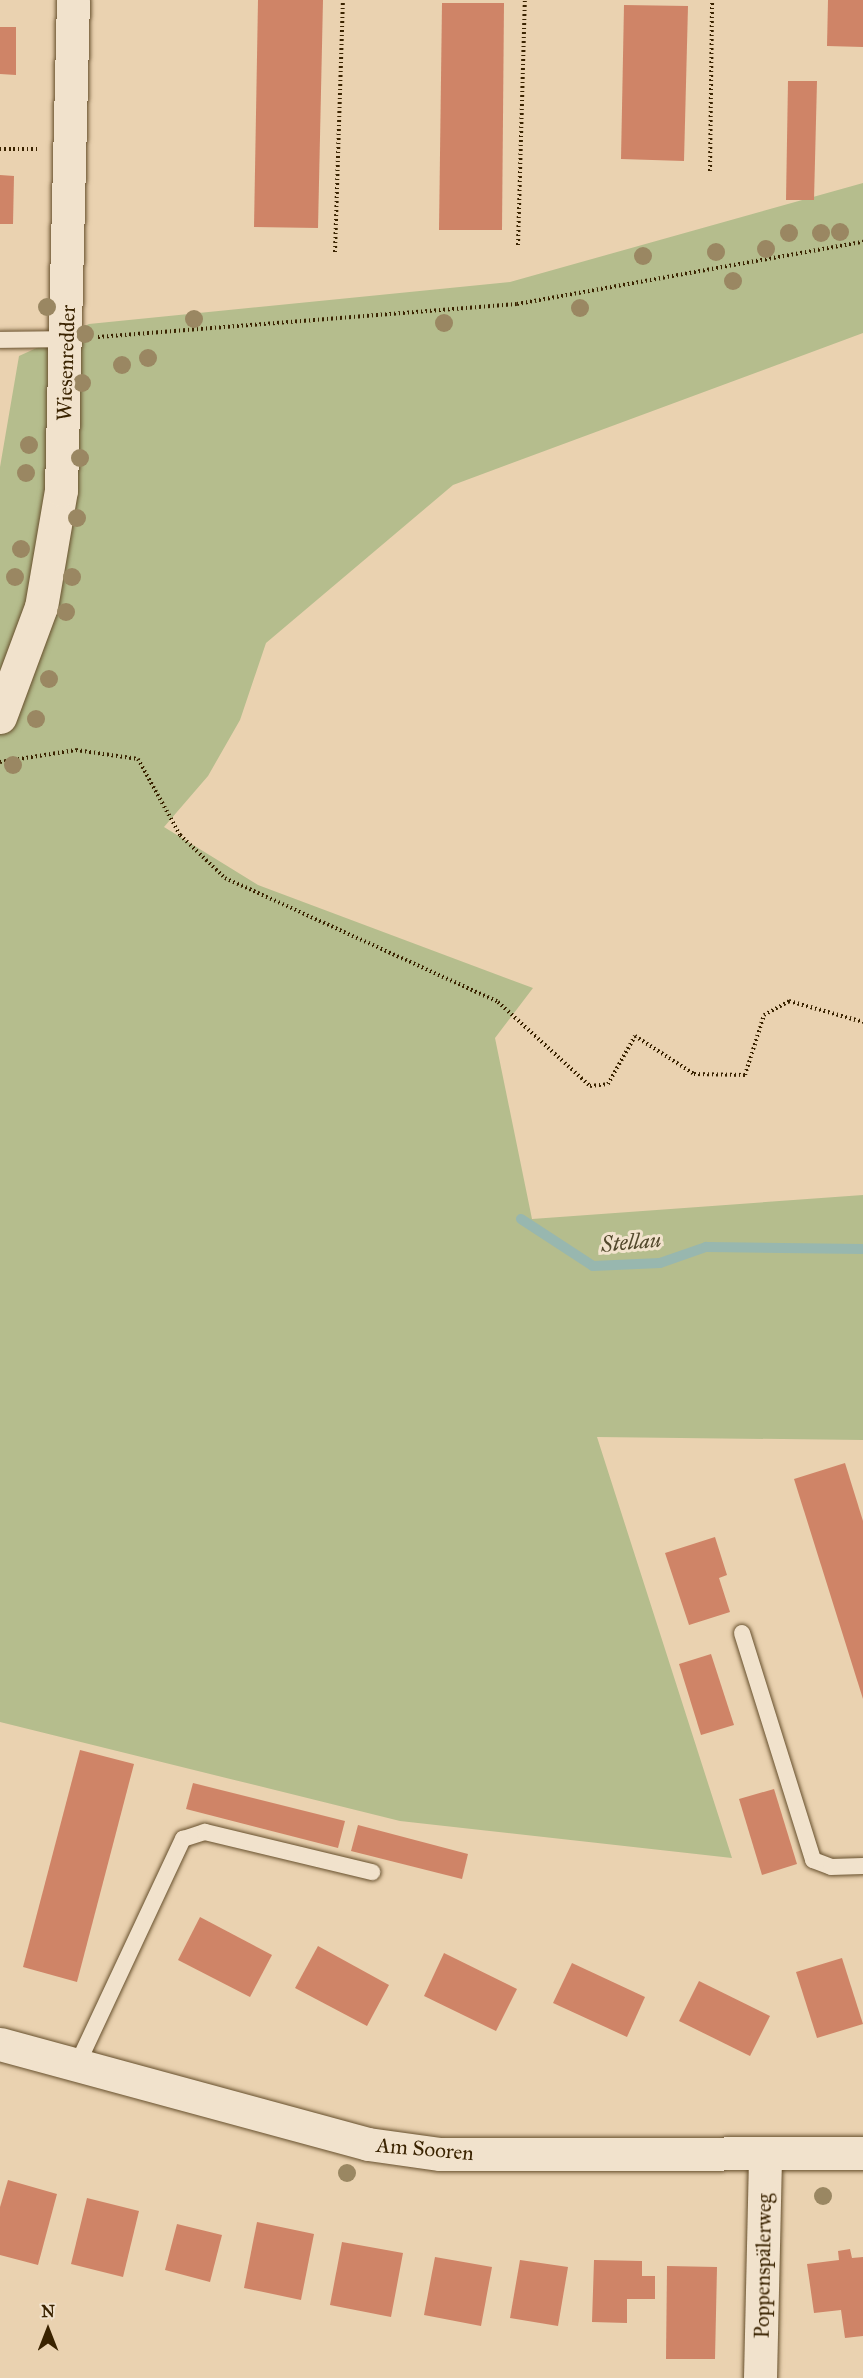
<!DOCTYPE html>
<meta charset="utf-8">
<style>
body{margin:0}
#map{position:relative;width:863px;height:2378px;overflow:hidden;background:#ead2b0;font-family:"IM FELL Great Primer",serif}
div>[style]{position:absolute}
.green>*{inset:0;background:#b5bd8d}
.stream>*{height:10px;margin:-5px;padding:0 5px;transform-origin:5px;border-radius:5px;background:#98b7af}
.building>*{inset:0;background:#cf8467}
.path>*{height:4px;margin-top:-2px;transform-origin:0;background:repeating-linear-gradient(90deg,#3a2300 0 1.5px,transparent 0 4.5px)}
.roads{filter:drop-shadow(0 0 2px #664f2c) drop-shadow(0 0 2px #664f2c)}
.lane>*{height:16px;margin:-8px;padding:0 8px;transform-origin:8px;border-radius:8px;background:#f1e2cc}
.street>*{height:33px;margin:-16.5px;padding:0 16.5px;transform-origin:16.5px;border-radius:16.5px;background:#f1e2cc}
.secondary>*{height:33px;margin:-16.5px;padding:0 16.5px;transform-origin:16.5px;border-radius:16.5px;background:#f1e2cc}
.trees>*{width:18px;height:18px;margin:-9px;border-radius:50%;background:#9a8762}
span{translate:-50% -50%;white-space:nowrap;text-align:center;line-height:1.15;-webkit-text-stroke:6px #f1e2cc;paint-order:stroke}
.street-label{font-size:21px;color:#3a2300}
.water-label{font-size:22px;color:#52482c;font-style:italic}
.north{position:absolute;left:18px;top:2300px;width:60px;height:60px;-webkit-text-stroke:4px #f1e2cc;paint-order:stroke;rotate:0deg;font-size:16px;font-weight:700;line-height:24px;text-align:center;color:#3a2300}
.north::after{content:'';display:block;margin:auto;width:21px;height:27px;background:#3a2300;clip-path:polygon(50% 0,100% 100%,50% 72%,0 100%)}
</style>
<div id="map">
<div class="green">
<div style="clip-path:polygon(863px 183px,863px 333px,453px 485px,266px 643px,240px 720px,208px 776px,164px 827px,258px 885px,533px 988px,495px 1038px,532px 1219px,863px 1195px,863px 1440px,597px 1437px,732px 1858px,400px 1821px,0 1722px,0 467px,19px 356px,89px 324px,510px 282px)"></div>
</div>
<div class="stream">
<div style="left:521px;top:1219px;width:86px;rotate:33.1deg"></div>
<div style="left:593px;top:1266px;width:67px;rotate:-2.6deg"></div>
<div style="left:660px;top:1263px;width:49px;rotate:-19.2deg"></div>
<div style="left:706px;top:1247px;width:157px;rotate:0.7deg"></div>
</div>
<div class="building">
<div style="clip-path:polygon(258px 0,323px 0,318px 228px,254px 227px)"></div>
<div style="clip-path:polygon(828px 0,863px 0,863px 47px,827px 46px)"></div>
<div style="clip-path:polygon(442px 3px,504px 3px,502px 230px,439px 230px)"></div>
<div style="clip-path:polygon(624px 5px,688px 6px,684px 161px,621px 159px)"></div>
<div style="clip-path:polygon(0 27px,16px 27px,16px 75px,0 74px)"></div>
<div style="clip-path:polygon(788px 81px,817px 81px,814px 200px,786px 200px)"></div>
<div style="clip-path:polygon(0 175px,14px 176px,13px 224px,0 224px)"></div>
<div style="clip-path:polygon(845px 1463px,863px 1521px,863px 1699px,794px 1479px)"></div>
<div style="clip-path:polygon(715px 1537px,727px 1575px,719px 1578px,730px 1612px,689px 1625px,665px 1553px)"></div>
<div style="clip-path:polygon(711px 1654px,734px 1725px,701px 1735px,679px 1664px)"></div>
<div style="clip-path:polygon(80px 1750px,134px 1764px,77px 1982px,23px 1967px)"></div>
<div style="clip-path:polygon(193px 1783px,345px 1821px,338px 1848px,186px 1809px)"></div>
<div style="clip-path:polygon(774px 1789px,797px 1864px,762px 1875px,739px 1799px)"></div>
<div style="clip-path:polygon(358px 1825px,468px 1854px,462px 1879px,351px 1851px)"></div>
<div style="clip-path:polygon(200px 1917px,272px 1955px,250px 1997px,178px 1960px)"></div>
<div style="clip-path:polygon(318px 1946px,389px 1985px,367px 2026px,295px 1988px)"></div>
<div style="clip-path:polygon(444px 1953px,517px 1989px,496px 2031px,424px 1996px)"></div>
<div style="clip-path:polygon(842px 1958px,863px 2024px,817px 2038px,796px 1972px)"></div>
<div style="clip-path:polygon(572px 1963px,645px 1997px,627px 2037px,553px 2003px)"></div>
<div style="clip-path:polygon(699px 1981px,770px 2016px,750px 2056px,679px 2021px)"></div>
<div style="clip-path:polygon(8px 2180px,57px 2194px,38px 2265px,0 2255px,0 2207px)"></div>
<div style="clip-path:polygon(87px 2198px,139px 2211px,123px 2277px,71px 2264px)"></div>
<div style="clip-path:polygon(257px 2222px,314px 2234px,301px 2300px,244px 2288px)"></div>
<div style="clip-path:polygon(177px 2224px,222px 2235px,210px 2282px,165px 2270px)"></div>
<div style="clip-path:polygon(342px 2242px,403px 2253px,391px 2317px,330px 2305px)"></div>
<div style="clip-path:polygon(850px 2249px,852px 2258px,863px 2257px,863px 2336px,845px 2338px,841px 2310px,814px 2313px,807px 2264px,839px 2260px,838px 2251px)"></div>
<div style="clip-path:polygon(435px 2257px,492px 2267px,481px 2326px,424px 2315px)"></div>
<div style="clip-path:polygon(520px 2260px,568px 2267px,558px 2326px,510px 2318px)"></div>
<div style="clip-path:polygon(594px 2260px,642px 2261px,642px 2276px,655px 2276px,655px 2299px,627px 2299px,627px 2323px,592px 2322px)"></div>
<div style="clip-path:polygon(667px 2266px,717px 2267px,715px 2359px,666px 2359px)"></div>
</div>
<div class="path">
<div style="left:0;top:149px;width:37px"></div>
<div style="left:710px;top:171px;width:171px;rotate:-89.3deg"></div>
<div style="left:518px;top:245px;width:245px;rotate:-88.4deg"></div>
<div style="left:335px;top:252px;width:252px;rotate:-88.2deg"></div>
<div style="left:98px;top:337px;width:420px;rotate:-4.5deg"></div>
<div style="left:517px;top:304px;width:352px;rotate:-10.2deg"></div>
<div style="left:0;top:762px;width:77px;rotate:-9deg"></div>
<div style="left:76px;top:750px;width:63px;rotate:8.3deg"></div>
<div style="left:138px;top:759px;width:87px;rotate:61.1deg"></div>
<div style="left:180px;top:835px;width:62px;rotate:43.7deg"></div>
<div style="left:225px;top:878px;width:300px;rotate:24.4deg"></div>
<div style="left:498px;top:1002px;width:125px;rotate:42.4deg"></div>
<div style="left:590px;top:1086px;width:18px;rotate:-6deg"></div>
<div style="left:608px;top:1084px;width:55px;rotate:-60.6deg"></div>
<div style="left:635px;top:1036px;width:70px;rotate:32.8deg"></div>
<div style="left:694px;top:1074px;width:51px;rotate:1.1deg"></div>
<div style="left:745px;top:1075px;width:63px;rotate:-72.4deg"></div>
<div style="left:764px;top:1015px;width:29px;rotate:-29deg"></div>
<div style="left:789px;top:1001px;width:77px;rotate:15.8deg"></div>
</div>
<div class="roads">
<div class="lane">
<div style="left:0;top:340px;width:68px;rotate:-0.8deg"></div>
<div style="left:742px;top:1633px;width:238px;rotate:72.6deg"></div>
<div style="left:813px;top:1860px;width:19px;rotate:21deg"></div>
<div style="left:831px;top:1867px;width:32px;rotate:-2deg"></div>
<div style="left:77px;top:2065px;width:250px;rotate:-64.9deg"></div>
<div style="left:183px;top:1839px;width:23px;rotate:-18deg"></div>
<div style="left:205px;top:1832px;width:172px;rotate:13.5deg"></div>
</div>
<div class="street">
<div style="left:0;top:717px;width:117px;rotate:-69.6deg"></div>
<div style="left:41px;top:607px;width:119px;rotate:-80.3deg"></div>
<div style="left:61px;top:490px;width:490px;rotate:-88.6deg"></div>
<div style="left:760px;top:2378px;width:223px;rotate:-88.7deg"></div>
</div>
<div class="secondary">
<div style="left:0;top:2044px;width:381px;rotate:15.2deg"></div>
<div style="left:368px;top:2144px;width:73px;rotate:7.9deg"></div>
<div style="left:440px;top:2154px;width:423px;rotate:-0.1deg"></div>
</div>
</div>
<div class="trees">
<div style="left:840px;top:232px"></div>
<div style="left:789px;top:233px"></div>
<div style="left:821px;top:233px"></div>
<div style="left:766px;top:249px"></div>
<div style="left:716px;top:252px"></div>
<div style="left:643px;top:256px"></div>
<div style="left:733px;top:281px"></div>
<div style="left:47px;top:307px"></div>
<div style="left:580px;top:308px"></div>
<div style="left:194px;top:319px"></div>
<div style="left:444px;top:323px"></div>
<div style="left:85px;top:334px"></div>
<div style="left:148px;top:358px"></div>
<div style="left:122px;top:365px"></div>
<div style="left:82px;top:383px"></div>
<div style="left:29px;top:445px"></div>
<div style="left:80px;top:458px"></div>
<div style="left:26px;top:473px"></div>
<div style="left:77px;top:518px"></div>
<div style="left:21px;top:549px"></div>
<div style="left:15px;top:577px"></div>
<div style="left:72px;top:577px"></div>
<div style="left:66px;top:612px"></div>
<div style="left:49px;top:679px"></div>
<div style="left:36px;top:719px"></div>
<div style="left:13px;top:765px"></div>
<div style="left:347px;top:2173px"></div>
<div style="left:823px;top:2196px"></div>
</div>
<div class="street-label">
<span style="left:66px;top:363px;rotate:-88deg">Wiesenredder</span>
<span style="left:425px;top:2149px;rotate:5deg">Am Sooren</span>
<span style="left:763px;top:2266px;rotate:-89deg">Poppenspälerweg</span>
</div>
<div class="water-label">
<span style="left:631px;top:1242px;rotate:-5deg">Stellau</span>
</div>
<div class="north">N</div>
</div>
